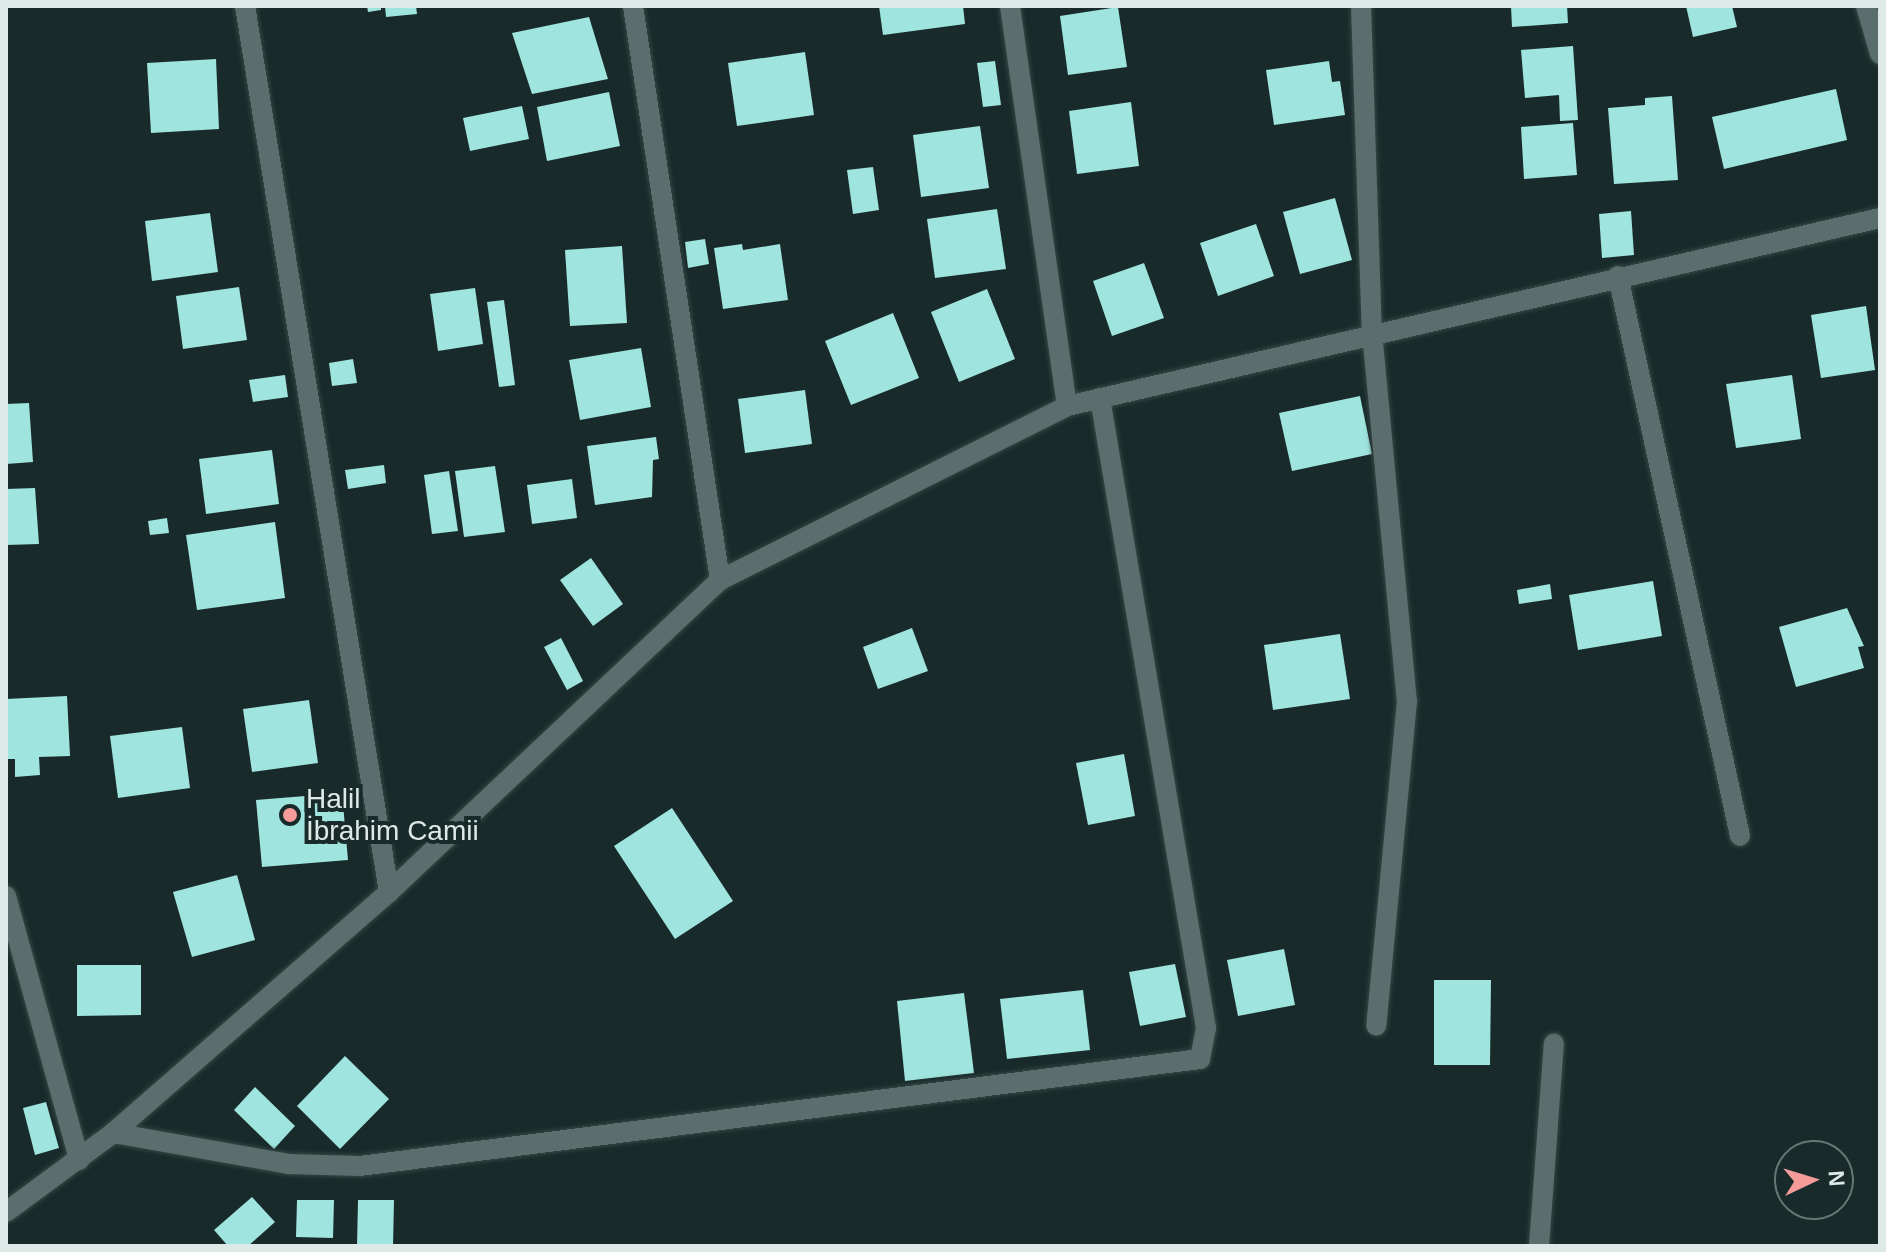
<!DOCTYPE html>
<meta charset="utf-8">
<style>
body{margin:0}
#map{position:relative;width:1886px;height:1252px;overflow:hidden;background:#182b2a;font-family:Arial,sans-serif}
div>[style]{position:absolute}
.building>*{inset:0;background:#9fe4de}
.roads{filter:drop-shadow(0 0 2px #374645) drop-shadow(0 0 2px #374645)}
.minor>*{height:20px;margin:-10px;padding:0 10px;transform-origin:10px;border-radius:10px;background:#5a6f6d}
.tertiary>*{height:20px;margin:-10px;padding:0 10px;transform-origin:10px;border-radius:10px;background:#5a6f6d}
.dots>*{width:22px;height:22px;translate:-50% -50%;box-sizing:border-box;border:4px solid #182b2a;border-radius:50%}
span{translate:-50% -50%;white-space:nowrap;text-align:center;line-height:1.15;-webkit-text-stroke:8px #182b2a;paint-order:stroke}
.poi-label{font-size:28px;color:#dde9e7}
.left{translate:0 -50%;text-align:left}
.frame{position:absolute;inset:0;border:8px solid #dde9e7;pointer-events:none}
.north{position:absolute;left:1774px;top:1140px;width:80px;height:80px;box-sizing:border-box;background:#182b2a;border:2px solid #677776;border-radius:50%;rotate:86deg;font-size:22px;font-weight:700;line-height:32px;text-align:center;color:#dde9e7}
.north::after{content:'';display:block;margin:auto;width:28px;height:36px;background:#f59b99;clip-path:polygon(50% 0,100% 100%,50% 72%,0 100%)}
</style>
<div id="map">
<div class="building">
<div style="clip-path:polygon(367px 6px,381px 6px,381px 10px,368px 12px)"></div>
<div style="clip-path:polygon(385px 6px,416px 6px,417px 14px,386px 17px)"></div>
<div style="clip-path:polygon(879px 6px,963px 6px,965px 24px,883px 35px)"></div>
<div style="clip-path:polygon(1511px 6px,1567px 6px,1568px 23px,1512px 27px)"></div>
<div style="clip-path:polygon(1686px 6px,1732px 6px,1737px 27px,1693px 37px)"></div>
<div style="clip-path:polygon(1118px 7px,1127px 67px,1068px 75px,1060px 16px)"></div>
<div style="clip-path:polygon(589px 17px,608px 79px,532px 94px,512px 33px)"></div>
<div style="clip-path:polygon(1573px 46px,1578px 120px,1560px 121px,1559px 95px,1525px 98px,1521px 50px)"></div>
<div style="clip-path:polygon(805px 52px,814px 115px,737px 126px,728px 63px)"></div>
<div style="clip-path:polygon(216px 59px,219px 129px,151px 133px,147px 63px)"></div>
<div style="clip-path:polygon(995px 61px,1001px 105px,983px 107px,977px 63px)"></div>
<div style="clip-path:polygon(1329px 61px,1332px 82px,1340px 81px,1345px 115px,1274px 125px,1266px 70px)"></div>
<div style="clip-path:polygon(1836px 89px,1847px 140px,1724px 169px,1712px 117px)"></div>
<div style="clip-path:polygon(609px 92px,620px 146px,547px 161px,537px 107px)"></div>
<div style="clip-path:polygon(1672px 96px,1678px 180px,1614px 184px,1608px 108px,1645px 105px,1645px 98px)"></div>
<div style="clip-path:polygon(1131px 102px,1139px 166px,1077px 174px,1069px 111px)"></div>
<div style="clip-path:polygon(522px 106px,529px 139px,470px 151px,463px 118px)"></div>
<div style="clip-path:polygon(1573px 123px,1577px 175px,1524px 179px,1521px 127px)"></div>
<div style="clip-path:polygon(980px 126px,989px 188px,921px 197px,913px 135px)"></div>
<div style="clip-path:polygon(873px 167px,879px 210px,853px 214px,847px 170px)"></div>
<div style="clip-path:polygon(1335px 198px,1352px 260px,1300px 274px,1283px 212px)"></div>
<div style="clip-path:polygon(997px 209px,1006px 269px,935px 278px,927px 219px)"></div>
<div style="clip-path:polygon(1631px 211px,1634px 255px,1602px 258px,1599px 214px)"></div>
<div style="clip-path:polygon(210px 213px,218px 272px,152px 281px,145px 221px)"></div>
<div style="clip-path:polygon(1256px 224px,1274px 276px,1218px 296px,1200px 243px)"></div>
<div style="clip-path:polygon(705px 239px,709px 264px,688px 268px,685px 242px)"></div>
<div style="clip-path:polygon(742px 244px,743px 250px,780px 244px,788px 300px,723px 309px,714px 248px)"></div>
<div style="clip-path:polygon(622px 246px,627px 323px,570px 326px,565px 250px)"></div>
<div style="clip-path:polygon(1144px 263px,1164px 318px,1112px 336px,1093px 281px)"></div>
<div style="clip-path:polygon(239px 287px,247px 340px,183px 349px,176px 296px)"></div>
<div style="clip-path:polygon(475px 288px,483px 344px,438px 351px,430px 294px)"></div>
<div style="clip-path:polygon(987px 289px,1015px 359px,959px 382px,931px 312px)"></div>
<div style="clip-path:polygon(504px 300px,515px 385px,499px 387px,487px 302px)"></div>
<div style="clip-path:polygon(1866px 306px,1875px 370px,1821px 378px,1811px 315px)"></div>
<div style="clip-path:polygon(893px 313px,919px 378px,851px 405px,825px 341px)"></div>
<div style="clip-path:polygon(641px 348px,651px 407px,580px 420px,569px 360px)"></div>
<div style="clip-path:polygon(353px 359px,357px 383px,332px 386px,329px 363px)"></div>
<div style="clip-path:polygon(285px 375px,288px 397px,253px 402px,249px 380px)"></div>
<div style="clip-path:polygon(1792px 375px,1801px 439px,1736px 448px,1726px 384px)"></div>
<div style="clip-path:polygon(805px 390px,812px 444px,745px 453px,738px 399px)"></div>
<div style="clip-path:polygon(1360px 396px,1372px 454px,1292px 471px,1279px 413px)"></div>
<div style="clip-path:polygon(29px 403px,33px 462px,6px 464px,6px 404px)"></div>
<div style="clip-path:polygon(656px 437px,659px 459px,653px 460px,652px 497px,595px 505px,587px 446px)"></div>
<div style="clip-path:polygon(272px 450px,279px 504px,206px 514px,199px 459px)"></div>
<div style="clip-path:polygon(384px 465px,386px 483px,348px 489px,345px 470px)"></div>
<div style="clip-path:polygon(495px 466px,505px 532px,464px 537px,455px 471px)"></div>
<div style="clip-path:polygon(449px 471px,458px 531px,432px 534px,424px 475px)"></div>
<div style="clip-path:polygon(572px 479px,577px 518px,532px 524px,527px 485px)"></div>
<div style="clip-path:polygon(35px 488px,39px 544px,6px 545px,6px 489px)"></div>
<div style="clip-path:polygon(167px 518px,169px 533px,150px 535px,148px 521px)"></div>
<div style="clip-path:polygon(275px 522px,285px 598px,197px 610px,186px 535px)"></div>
<div style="clip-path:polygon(591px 558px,623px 604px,593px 626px,560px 580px)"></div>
<div style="clip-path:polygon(1653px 581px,1662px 636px,1578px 650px,1569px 595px)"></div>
<div style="clip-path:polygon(1550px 584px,1552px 599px,1519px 604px,1517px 590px)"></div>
<div style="clip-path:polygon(1847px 608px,1864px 646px,1858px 647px,1864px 668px,1796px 687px,1779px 627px)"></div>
<div style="clip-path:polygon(912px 628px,928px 671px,878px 689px,863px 647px)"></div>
<div style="clip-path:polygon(1340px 634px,1350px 699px,1273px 710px,1264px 645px)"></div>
<div style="clip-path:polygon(561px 638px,583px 681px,567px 690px,544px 647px)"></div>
<div style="clip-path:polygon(67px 696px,70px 756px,39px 757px,40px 775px,15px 777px,15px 759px,6px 759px,6px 699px)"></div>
<div style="clip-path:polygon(309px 700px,318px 763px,252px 772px,243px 709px)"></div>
<div style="clip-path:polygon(182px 727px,190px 788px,118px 798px,110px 736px)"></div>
<div style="clip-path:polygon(1124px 754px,1135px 816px,1088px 825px,1076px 763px)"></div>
<div style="clip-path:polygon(342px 793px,348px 860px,262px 867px,256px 800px)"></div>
<div style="clip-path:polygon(672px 808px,733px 901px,675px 939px,614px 846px)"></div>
<div style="clip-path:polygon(237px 875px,255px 940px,192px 957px,173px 892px)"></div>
<div style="clip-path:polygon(1284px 949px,1295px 1005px,1238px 1016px,1227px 960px)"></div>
<div style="clip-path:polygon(1175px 964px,1186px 1017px,1140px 1026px,1129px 972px)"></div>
<div style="clip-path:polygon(77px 965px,141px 965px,141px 1015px,77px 1016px)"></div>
<div style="clip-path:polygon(1434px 980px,1491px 980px,1490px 1065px,1434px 1065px)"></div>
<div style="clip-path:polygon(1083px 990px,1090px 1050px,1007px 1059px,1000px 999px)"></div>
<div style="clip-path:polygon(964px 993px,974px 1073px,905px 1081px,897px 1001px)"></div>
<div style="clip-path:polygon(345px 1056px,389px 1099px,340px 1149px,297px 1106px)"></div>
<div style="clip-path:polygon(255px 1087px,295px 1126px,274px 1149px,234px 1110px)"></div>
<div style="clip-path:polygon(46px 1102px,59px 1148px,35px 1155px,23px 1108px)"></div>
<div style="clip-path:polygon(252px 1197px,275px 1222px,248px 1246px,228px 1246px,214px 1230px)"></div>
<div style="clip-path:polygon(297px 1200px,334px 1200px,333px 1238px,296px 1237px)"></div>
<div style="clip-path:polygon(358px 1200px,394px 1200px,393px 1246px,357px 1246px)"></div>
</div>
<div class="roads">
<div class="minor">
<div style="left:245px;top:6px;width:898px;rotate:80.77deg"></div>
<div style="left:633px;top:6px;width:581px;rotate:81.38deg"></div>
<div style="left:1010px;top:6px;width:404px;rotate:81.9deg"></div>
<div style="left:1361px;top:6px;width:326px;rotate:88.1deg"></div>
<div style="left:1372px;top:332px;width:371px;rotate:84.6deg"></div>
<div style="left:1407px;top:701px;width:326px;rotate:95.4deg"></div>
<div style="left:1866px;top:6px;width:50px;rotate:73.7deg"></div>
<div style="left:1618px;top:276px;width:573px;rotate:77.71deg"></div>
<div style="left:6px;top:896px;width:274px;rotate:74.5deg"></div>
<div style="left:113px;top:1133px;width:178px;rotate:10deg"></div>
<div style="left:288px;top:1164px;width:72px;rotate:1.6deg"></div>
<div style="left:360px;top:1166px;width:847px;rotate:-7.26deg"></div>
<div style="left:1200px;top:1059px;width:32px;rotate:-79deg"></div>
<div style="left:1206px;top:1028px;width:639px;rotate:-99.55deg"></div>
<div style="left:1539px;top:1246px;width:203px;rotate:-85.8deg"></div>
</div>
<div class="tertiary">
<div style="left:6px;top:1212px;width:133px;rotate:-36.4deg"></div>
<div style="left:113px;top:1133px;width:366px;rotate:-41.1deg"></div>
<div style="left:389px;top:892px;width:455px;rotate:-43.3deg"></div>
<div style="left:720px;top:580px;width:388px;rotate:-26.6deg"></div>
<div style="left:1067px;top:406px;width:834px;rotate:-13.02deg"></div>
</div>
</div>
<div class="dots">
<div style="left:290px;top:815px;background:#f59b99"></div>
</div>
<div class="poi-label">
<span class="left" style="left:306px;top:815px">Halil<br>İbrahim Camii</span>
</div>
<div class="frame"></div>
<div class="north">N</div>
</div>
